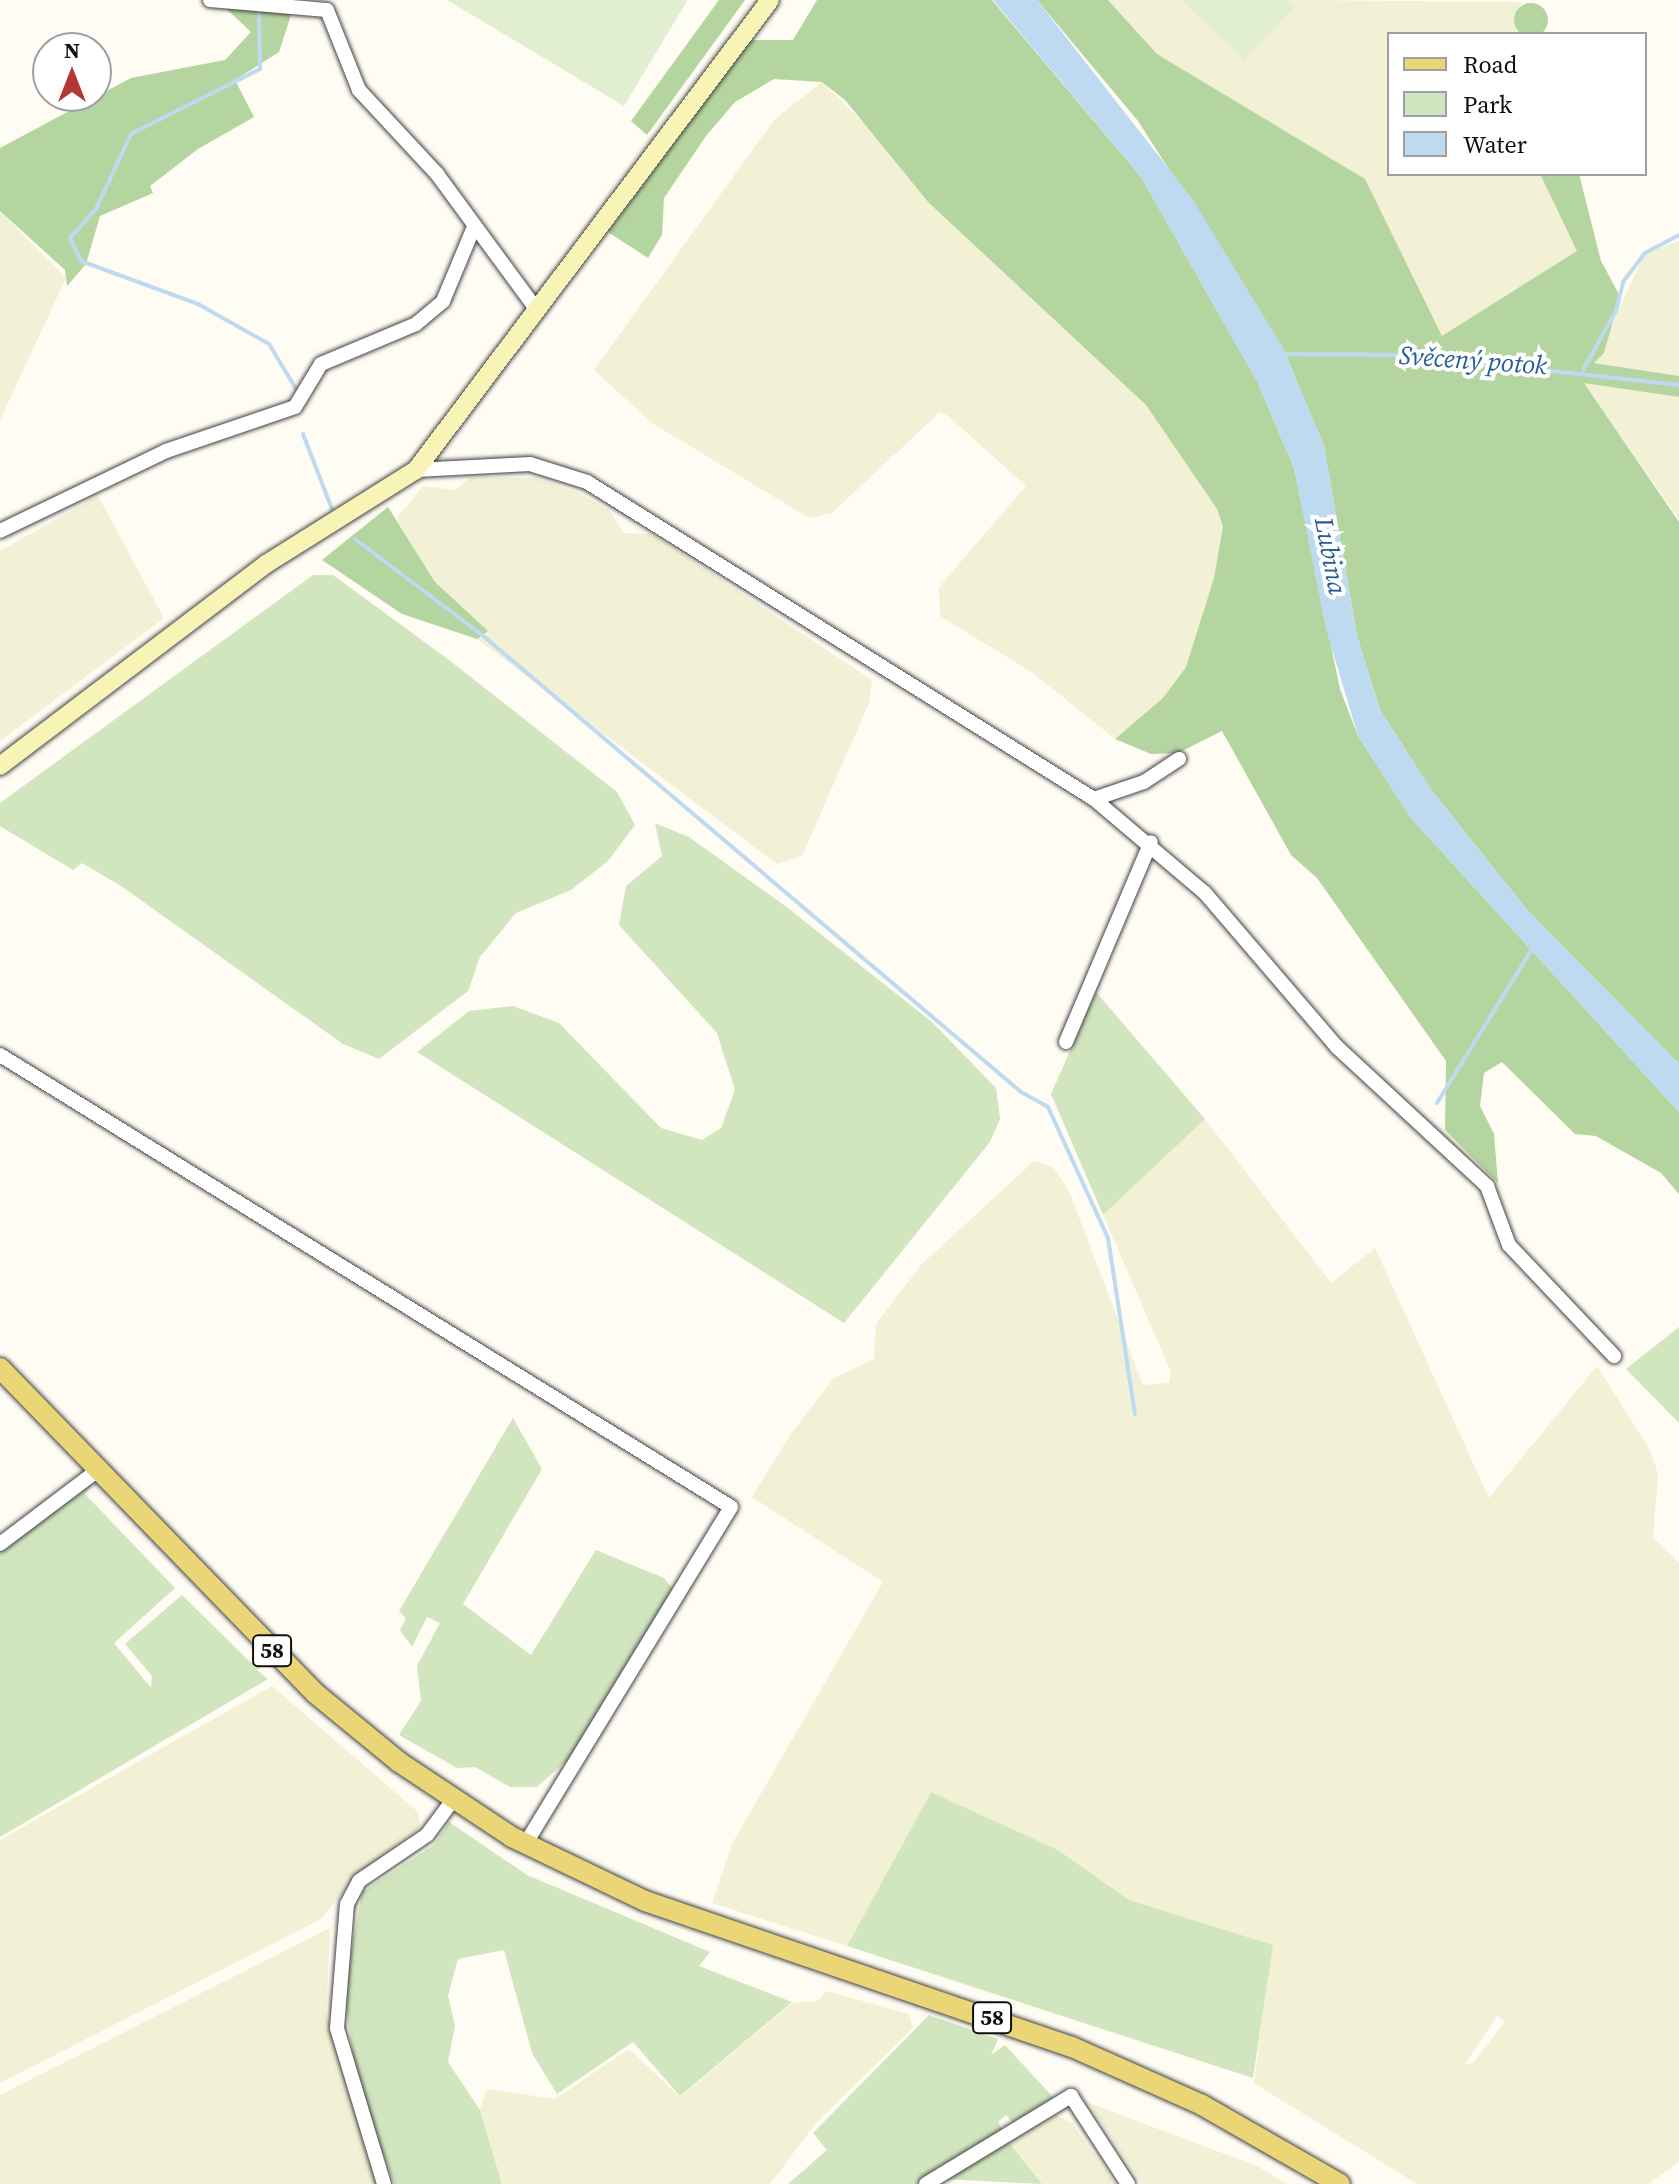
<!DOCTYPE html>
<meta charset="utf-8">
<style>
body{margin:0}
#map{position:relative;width:1679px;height:2184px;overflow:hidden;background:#fefcf3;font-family:"Source Serif 4",serif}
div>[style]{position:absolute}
.farmland>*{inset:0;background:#f2f1d5}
.green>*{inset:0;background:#d1e6bf}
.forest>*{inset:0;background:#b5d5a0}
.round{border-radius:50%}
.pitch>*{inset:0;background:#e2eed0}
.water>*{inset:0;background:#bddaf0}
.stream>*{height:4px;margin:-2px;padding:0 2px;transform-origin:2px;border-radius:2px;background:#bddaf0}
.roads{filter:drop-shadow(0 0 2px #424242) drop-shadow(0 0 2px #424242)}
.street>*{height:14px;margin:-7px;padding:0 7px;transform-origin:7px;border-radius:7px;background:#fff}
.secondary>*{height:18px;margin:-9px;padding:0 9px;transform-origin:9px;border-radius:9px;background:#f7f4b5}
.primary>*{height:20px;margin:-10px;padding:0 10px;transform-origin:10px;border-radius:10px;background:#ead676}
span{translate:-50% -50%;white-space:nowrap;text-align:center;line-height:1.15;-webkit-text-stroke:8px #fff;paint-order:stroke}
.shield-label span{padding:2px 6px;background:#fff;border:2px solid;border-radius:6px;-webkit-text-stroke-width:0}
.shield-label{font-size:22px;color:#0f0f0f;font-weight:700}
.water-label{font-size:26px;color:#255d95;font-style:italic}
.legend{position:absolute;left:1387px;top:32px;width:260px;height:144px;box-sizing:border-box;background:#fff;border:2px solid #9f9f9f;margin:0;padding:10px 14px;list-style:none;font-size:24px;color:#0f0f0f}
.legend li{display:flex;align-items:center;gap:16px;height:40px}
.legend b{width:40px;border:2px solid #9f9f9f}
.north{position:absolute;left:32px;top:32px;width:80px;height:80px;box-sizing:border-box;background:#fff;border:2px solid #9f9f9f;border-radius:50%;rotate:0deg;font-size:22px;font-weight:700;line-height:32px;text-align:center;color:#0f0f0f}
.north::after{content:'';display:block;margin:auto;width:28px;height:36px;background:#b23735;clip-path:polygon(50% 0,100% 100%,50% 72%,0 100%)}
</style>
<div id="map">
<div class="farmland">
<div style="clip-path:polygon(1108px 0,1182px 0,1244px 59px,1295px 7px,1288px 0,1521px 2px,1515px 34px,1389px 34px,1389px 174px,1540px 174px,1577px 251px,1442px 337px,1365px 179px,1157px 54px)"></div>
<div style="clip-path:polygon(822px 82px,892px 151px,929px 203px,1146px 405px,1217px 509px,1223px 526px,1214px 578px,1186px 667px,1163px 698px,1115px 739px,1033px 673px,940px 616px,939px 587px,1026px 486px,948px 416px,940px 412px,832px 513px,809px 518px,652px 423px,594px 370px,774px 120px)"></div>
<div style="clip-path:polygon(0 211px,66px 278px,0 420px)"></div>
<div style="clip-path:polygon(1679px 241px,1679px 376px,1594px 363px,1645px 253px)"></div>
<div style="clip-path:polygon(1583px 382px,1679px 397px,1679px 522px,1676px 515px)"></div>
<div style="clip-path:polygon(472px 477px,536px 478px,579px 493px,609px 510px,624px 533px,652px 534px,872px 680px,869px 703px,802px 856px,777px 864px,465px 630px,396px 519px,423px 486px,455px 490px)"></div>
<div style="clip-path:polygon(98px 496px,164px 618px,0 741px,0 551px)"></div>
<div style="clip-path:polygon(evenodd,1205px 1119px,1331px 1283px,1375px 1248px,1489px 1498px,1597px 1366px,1650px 1450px,1658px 1474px,1653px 1538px,1679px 1562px,1679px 2162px,1648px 2184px,1417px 2184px,1254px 2083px,1272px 1945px,1129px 1900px,1058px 1850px,931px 1792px,847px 1946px,712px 1903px,732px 1844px,883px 1582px,752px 1497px,790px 1435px,834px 1378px,874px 1359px,876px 1324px,922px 1264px,1034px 1161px,1053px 1167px,1069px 1191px,1143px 1385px,1169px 1383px,1171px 1372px,1103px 1215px,1205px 1119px,1497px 2016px,1505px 2022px,1473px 2063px,1465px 2064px,1497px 2016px)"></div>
<div style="clip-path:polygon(272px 1686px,418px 1812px,420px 1827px,356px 1876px,321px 1919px,0 2083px,0 1840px)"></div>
<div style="clip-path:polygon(330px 1928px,326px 2013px,377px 2184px,0 2184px,0 2095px)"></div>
<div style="clip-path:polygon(826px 1991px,909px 2014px,913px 2028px,816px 2123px,770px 2184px,502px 2184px,480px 2109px,487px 2089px,555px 2099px,629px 2049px,680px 2097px,792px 2003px,818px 2001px)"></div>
<div style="clip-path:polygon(1089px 2103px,1257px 2166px,1287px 2184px,1142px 2184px)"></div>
<div style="clip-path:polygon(1055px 2115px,1072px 2123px,1115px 2184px,1042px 2184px,1009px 2141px)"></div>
</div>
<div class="green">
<div style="clip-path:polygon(313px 575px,333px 575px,449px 660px,617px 792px,635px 825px,608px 861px,571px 890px,516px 913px,480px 957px,468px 991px,379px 1059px,343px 1044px,121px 886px,82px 863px,73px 870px,0 826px,0 803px)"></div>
<div style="clip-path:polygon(655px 823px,689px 837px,784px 905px,932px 1022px,996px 1088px,1000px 1119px,990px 1142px,844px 1323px,417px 1052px,469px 1011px,513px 1006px,559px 1023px,661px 1128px,702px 1140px,721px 1128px,735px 1090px,717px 1033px,619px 925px,626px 886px,662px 856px)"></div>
<div style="clip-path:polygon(1096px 992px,1205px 1119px,1103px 1215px,1051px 1094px)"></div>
<div style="clip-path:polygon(1679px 1327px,1679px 1423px,1626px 1369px)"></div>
<div style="clip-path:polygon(513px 1418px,542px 1469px,463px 1604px,531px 1655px,596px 1550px,664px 1578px,673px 1589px,572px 1756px,537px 1787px,510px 1787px,475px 1767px,457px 1768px,399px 1735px,421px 1701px,417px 1666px,440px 1623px,427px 1617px,412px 1647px,400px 1630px,406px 1618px,399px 1611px)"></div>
<div style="clip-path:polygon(94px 1481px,85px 1494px,175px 1588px,114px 1643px,151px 1688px,152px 1676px,125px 1644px,182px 1595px,251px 1663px,261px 1654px,267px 1660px,257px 1670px,268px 1679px,0 1837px,0 1549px)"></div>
<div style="clip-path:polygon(931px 1792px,1058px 1850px,1129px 1900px,1273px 1945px,1253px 2078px,847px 1946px)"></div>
<div style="clip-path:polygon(449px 1822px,527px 1875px,710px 1952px,699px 1966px,792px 2002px,680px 2096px,633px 2042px,557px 2094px,532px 2053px,504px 1950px,458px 1959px,448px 1996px,455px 2026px,448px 2062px,480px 2110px,502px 2184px,395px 2184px,359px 2094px,344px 1992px,362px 1892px,434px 1845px)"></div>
<div style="clip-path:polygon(929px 2015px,998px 2039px,991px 2055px,1005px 2045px,1053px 2097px,1014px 2124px,1006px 2115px,998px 2122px,1003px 2130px,916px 2184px,788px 2184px,827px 2150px,813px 2133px)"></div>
<div style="clip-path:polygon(1009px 2142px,1042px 2184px,942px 2179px)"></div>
</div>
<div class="forest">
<div style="clip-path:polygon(217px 0,279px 0,291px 15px,279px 52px,235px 80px,254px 117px,198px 149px,150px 186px,153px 193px,100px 216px,86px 264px,67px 286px,65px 270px,0 211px,0 148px,131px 78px,225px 60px,251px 32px)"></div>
<div style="clip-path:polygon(719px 0,745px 0,647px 135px,631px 121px)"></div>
<div style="clip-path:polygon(817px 0,992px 0,1141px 177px,1257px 381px,1294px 468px,1340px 689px,1358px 736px,1411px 818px,1679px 1112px,1679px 1194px,1661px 1173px,1596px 1136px,1575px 1134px,1502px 1062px,1484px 1073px,1480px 1106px,1494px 1134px,1498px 1183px,1445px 1130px,1446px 1061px,1317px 878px,1291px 855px,1222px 731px,1178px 753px,1151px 754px,1115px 739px,1163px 698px,1186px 667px,1214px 578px,1223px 526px,1217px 509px,1146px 405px,929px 203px,845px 100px,822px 82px,774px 79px,735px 102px,706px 136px,664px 198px,662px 235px,648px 258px,608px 232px,750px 40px,793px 40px)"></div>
<div style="clip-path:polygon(1037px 0,1108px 0,1157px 54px,1365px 179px,1442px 336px,1577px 251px,1540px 174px,1579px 174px,1601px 261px,1620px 296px,1604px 353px,1594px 363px,1679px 376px,1679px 397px,1584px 383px,1679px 522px,1679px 1064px,1527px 910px,1430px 788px,1380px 710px,1357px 636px,1324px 446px,1283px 348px,1138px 121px)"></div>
<div class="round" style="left:1514px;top:3px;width:34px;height:34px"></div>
<div style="clip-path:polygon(388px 507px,435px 582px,488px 631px,477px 639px,402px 614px,322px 560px)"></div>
</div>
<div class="pitch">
<div style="clip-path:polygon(447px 0,684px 0,687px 1px,624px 106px)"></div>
<div style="clip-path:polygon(1182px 0,1288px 0,1295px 7px,1244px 60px)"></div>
</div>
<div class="water">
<div style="clip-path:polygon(993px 0,1037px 0,1193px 200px,1283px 348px,1324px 446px,1357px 636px,1380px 710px,1430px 788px,1527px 910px,1679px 1064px,1679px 1112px,1411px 818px,1358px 736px,1326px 629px,1294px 468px,1257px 381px,1141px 177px)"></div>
</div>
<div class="stream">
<div style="left:259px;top:10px;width:59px;rotate:89deg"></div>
<div style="left:260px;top:69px;width:144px;rotate:153.3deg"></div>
<div style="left:131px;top:134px;width:83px;rotate:115deg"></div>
<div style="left:96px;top:209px;width:39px;rotate:132deg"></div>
<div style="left:70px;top:238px;width:25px;rotate:64deg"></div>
<div style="left:81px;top:261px;width:125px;rotate:20.2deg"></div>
<div style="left:198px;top:304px;width:81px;rotate:29.4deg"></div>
<div style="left:269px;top:344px;width:52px;rotate:59deg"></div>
<div style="left:1279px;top:354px;width:128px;rotate:0.4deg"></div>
<div style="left:1407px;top:355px;width:274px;rotate:6.3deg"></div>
<div style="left:1583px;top:370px;width:68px;rotate:-60.8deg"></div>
<div style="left:1616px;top:311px;width:30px;rotate:-76deg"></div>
<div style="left:1623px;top:282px;width:36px;rotate:-53deg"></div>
<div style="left:1645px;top:253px;width:38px;rotate:-28deg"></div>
<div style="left:303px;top:434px;width:80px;rotate:68.9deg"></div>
<div style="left:355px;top:539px;width:166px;rotate:37.1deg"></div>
<div style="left:487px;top:639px;width:700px;rotate:40.31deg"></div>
<div style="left:1021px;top:1092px;width:31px;rotate:29deg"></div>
<div style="left:1048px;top:1107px;width:144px;rotate:65.4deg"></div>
<div style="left:1108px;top:1238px;width:178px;rotate:81.3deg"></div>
<div style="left:1437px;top:1103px;width:181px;rotate:-58.3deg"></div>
</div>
<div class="roads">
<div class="street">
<div style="left:210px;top:0;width:117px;rotate:4.9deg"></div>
<div style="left:327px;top:10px;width:86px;rotate:68.2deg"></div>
<div style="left:359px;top:90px;width:115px;rotate:47.1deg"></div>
<div style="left:437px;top:174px;width:169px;rotate:53.7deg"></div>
<div style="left:416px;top:470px;width:114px;rotate:-3deg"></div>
<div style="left:530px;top:464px;width:60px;rotate:17.5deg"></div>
<div style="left:587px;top:482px;width:598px;rotate:32.02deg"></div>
<div style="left:1094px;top:799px;width:145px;rotate:40.3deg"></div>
<div style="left:1205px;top:893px;width:203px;rotate:49.4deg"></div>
<div style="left:1337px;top:1047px;width:205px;rotate:42.8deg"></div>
<div style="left:1487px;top:1186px;width:63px;rotate:69.6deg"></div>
<div style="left:1509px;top:1245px;width:153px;rotate:46.6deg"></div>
<div style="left:0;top:531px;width:184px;rotate:-25.7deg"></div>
<div style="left:166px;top:451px;width:136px;rotate:-18.8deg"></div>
<div style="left:295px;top:407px;width:50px;rotate:-58.8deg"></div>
<div style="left:321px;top:364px;width:103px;rotate:-22.8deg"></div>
<div style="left:416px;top:324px;width:35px;rotate:-40deg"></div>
<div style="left:443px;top:301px;width:80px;rotate:-67.3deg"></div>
<div style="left:1094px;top:799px;width:53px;rotate:-18.8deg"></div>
<div style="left:1144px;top:782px;width:42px;rotate:-33.3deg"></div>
<div style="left:1066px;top:1042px;width:217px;rotate:-67deg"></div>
<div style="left:0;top:1055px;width:859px;rotate:31.73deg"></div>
<div style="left:731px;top:1507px;width:396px;rotate:121.4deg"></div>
<div style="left:0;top:1544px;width:123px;rotate:-37.1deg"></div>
<div style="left:384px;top:2184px;width:163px;rotate:-106.8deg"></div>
<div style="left:337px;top:2028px;width:124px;rotate:-85.4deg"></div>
<div style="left:347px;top:1904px;width:26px;rotate:-62deg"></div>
<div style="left:359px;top:1881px;width:82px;rotate:-34.1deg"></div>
<div style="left:427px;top:1835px;width:44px;rotate:-53.4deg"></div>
<div style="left:926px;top:2184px;width:170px;rotate:-31.3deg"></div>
<div style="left:1071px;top:2096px;width:105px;rotate:57.1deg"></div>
</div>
<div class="secondary">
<div style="left:0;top:766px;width:334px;rotate:-37.2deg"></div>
<div style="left:266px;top:564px;width:177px;rotate:-32.1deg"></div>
<div style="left:416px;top:470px;width:588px;rotate:-53.01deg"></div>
</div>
<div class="primary">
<div style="left:0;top:1368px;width:453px;rotate:45.9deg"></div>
<div style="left:315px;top:1693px;width:109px;rotate:39.4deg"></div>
<div style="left:399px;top:1762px;width:136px;rotate:33.6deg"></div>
<div style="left:512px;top:1837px;width:148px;rotate:25.7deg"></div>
<div style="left:645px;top:1901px;width:451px;rotate:18.9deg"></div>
<div style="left:1072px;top:2047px;width:142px;rotate:24deg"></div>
<div style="left:1202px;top:2105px;width:159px;rotate:29.8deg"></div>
</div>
</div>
<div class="shield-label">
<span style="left:272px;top:1651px">58</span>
<span style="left:992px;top:2018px">58</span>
</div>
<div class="water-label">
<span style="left:1473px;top:361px;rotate:4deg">Svěcený potok</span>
<span style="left:1330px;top:556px;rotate:79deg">Lubina</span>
</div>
<ul class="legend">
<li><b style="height:10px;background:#ead676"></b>Road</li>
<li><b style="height:22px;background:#d1e6bf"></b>Park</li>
<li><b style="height:22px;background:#bddaf0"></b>Water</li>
</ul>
<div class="north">N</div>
</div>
